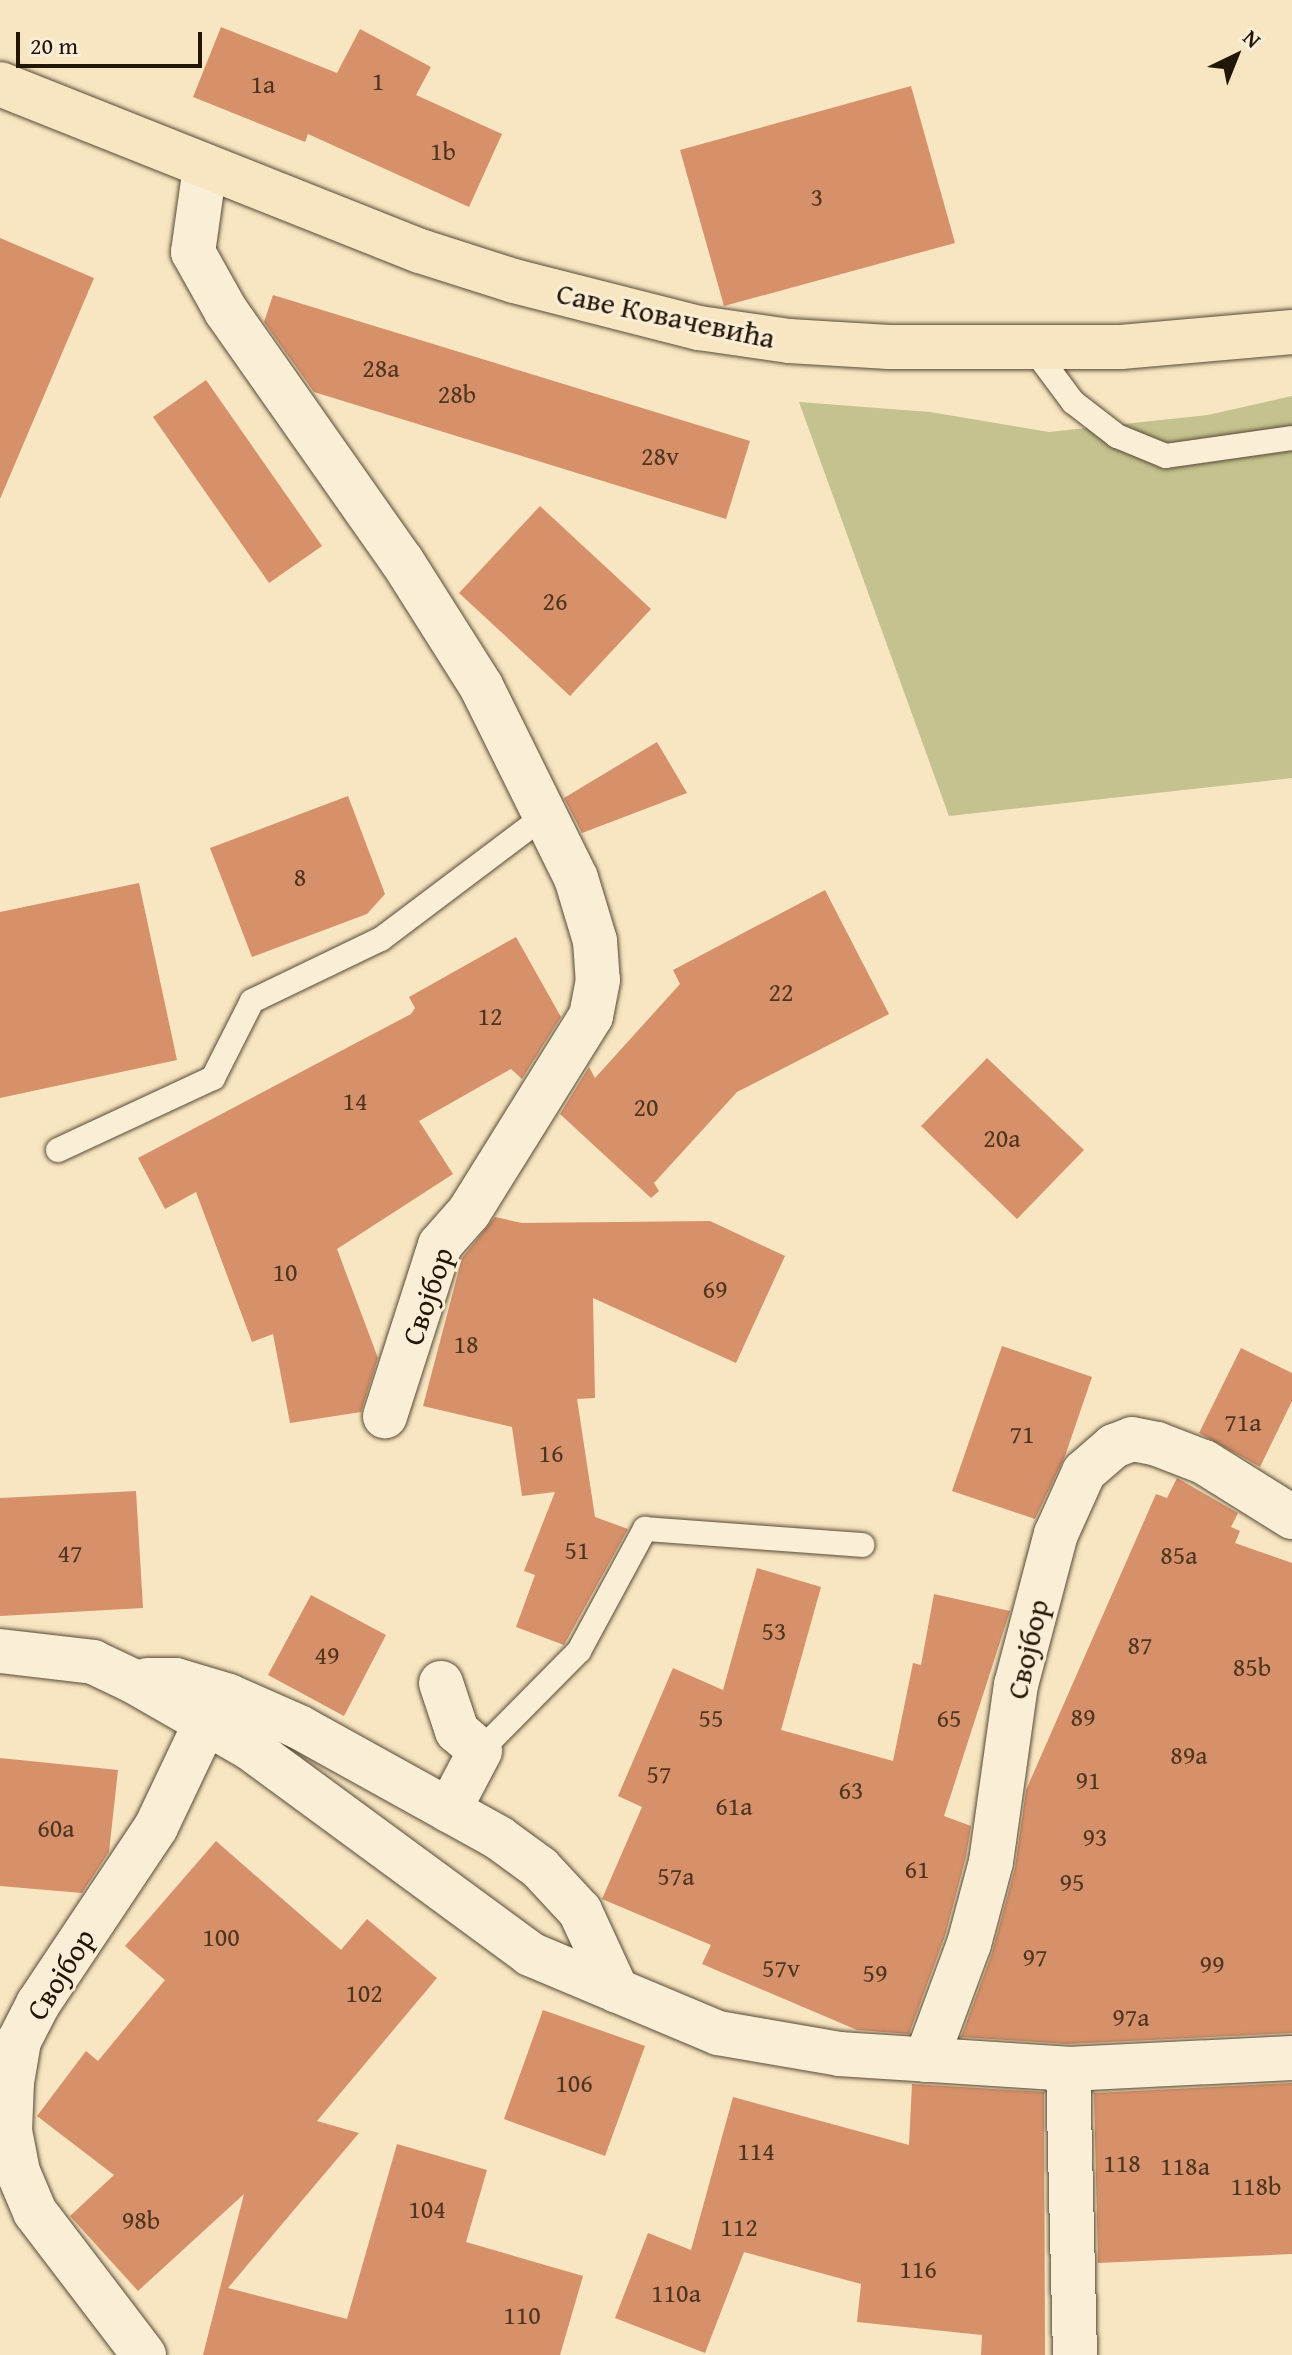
<!DOCTYPE html>
<meta charset="utf-8">
<style>
body{margin:0}
#map{position:relative;width:1292px;height:2355px;overflow:hidden;background:#f8e5c1;font-family:"Gentium Book Plus",serif}
div>[style]{position:absolute}
.green>*{inset:0;background:#c4c28e}
.building>*{inset:0;background:#d6916a}
.roads{filter:drop-shadow(0 0 2px #584a36) drop-shadow(0 0 2px #584a36)}
.service>*{height:24px;margin:-12px;padding:0 12px;transform-origin:12px;border-radius:12px;background:#faeed7}
.minor>*{height:44px;margin:-22px;padding:0 22px;transform-origin:22px;border-radius:22px;background:#faeed7}
.primary>*{height:44px;margin:-22px;padding:0 22px;transform-origin:22px;border-radius:22px;background:#f8e5c1}
span{translate:-50% -50%;white-space:nowrap;text-align:center;line-height:1.15;-webkit-text-stroke:6px #faeed7;paint-order:stroke}
.number-label{font-size:26px;color:#4f3520}
.number-label span{-webkit-text-stroke-width:0}
.street-label{font-size:30px;color:#221607}
.north{position:absolute;left:1196px;top:16px;width:80px;height:80px;-webkit-text-stroke:6px #faeed7;paint-order:stroke;rotate:43deg;font-size:22px;font-weight:700;line-height:32px;text-align:center;color:#221607}
.north::after{content:'';display:block;margin:auto;width:28px;height:36px;background:#221607;clip-path:polygon(50% 0,100% 100%,50% 72%,0 100%)}
.scale{position:absolute;left:16px;top:32px;width:186px;height:36px;box-sizing:border-box;border:4px solid #221607;border-top:0;padding-left:10px;font-size:24px;line-height:28px;white-space:nowrap;color:#221607;-webkit-text-stroke:6px #faeed7;paint-order:stroke}
</style>
<div id="map">
<div class="green">
<div style="clip-path:polygon(1292px 396px,1292px 778px,949px 816px,799px 402px,930px 412px,1049px 432px,1208px 415px)"></div>
</div>
<div class="building">
<div style="clip-path:polygon(221px 27px,337px 73px,360px 29px,431px 67px,416px 95px,502px 134px,469px 207px,308px 134px,305px 142px,193px 97px)"></div>
<div style="clip-path:polygon(911px 86px,955px 243px,724px 306px,680px 150px)"></div>
<div style="clip-path:polygon(0 238px,94px 278px,0 499px)"></div>
<div style="clip-path:polygon(273px 295px,750px 441px,726px 519px,314px 392px,264px 322px)"></div>
<div style="clip-path:polygon(206px 380px,322px 546px,269px 583px,153px 417px)"></div>
<div style="clip-path:polygon(540px 506px,651px 609px,570px 696px,459px 593px)"></div>
<div style="clip-path:polygon(657px 742px,687px 793px,582px 833px,564px 798px)"></div>
<div style="clip-path:polygon(348px 796px,385px 894px,367px 914px,252px 957px,210px 848px)"></div>
<div style="clip-path:polygon(139px 883px,177px 1060px,0 1098px,0 912px)"></div>
<div style="clip-path:polygon(825px 890px,889px 1014px,737px 1092px,654px 1183px,659px 1191px,651px 1198px,560px 1114px,589px 1067px,595px 1078px,680px 984px,673px 970px)"></div>
<div style="clip-path:polygon(516px 937px,561px 1017px,522px 1079px,511px 1069px,419px 1121px,453px 1174px,337px 1249px,378px 1358px,361px 1412px,290px 1423px,273px 1334px,252px 1342px,196px 1192px,165px 1209px,138px 1158px,411px 1014px,415px 1008px,409px 997px)"></div>
<div style="clip-path:polygon(987px 1058px,1084px 1150px,1017px 1219px,921px 1126px)"></div>
<div style="clip-path:polygon(495px 1217px,522px 1223px,710px 1221px,785px 1256px,736px 1363px,593px 1298px,595px 1398px,577px 1399px,595px 1517px,628px 1529px,564px 1645px,516px 1627px,535px 1575px,524px 1571px,555px 1492px,522px 1496px,512px 1427px,423px 1406px,462px 1258px)"></div>
<div style="clip-path:polygon(1002px 1346px,1092px 1377px,1065px 1456px,1035px 1519px,952px 1491px)"></div>
<div style="clip-path:polygon(1241px 1348px,1292px 1373px,1292px 1401px,1260px 1467px,1199px 1433px)"></div>
<div style="clip-path:polygon(1177px 1478px,1238px 1513px,1231px 1527px,1240px 1531px,1235px 1543px,1292px 1563px,1292px 2033px,1068px 2044px,961px 2037px,992px 1953px,1015px 1868px,1026px 1790px,1156px 1494px,1167px 1498px)"></div>
<div style="clip-path:polygon(136px 1491px,143px 1608px,0 1616px,0 1498px)"></div>
<div style="clip-path:polygon(757px 1568px,821px 1587px,781px 1730px,893px 1761px,913px 1663px,921px 1665px,934px 1594px,1010px 1611px,944px 1816px,971px 1826px,966px 1857px,945px 1936px,909px 2034px,857px 2030px,702px 1964px,711px 1945px,602px 1899px,642px 1807px,618px 1796px,673px 1668px,723px 1690px)"></div>
<div style="clip-path:polygon(311px 1595px,386px 1635px,344px 1716px,268px 1675px)"></div>
<div style="clip-path:polygon(0 1758px,118px 1770px,109px 1852px,82px 1893px,0 1886px)"></div>
<div style="clip-path:polygon(216px 1841px,341px 1950px,367px 1919px,437px 1978px,317px 2121px,359px 2133px,228px 2288px,347px 2319px,397px 2144px,487px 2170px,466px 2242px,583px 2276px,560px 2355px,203px 2355px,244px 2194px,138px 2291px,70px 2216px,114px 2175px,37px 2116px,86px 2051px,98px 2061px,165px 1980px,125px 1946px)"></div>
<div style="clip-path:polygon(543px 2010px,645px 2046px,605px 2156px,504px 2119px)"></div>
<div style="clip-path:polygon(1292px 2083px,1292px 2254px,1098px 2263px,1094px 2093px)"></div>
<div style="clip-path:polygon(912px 2084px,1044px 2092px,1045px 2355px,981px 2355px,982px 2335px,857px 2322px,861px 2284px,744px 2252px,705px 2353px,615px 2318px,648px 2233px,691px 2250px,733px 2097px,909px 2145px)"></div>
</div>
<div class="roads">
<div class="service">
<div style="left:1032px;top:347px;width:69px;rotate:53.3deg"></div>
<div style="left:1073px;top:402px;width:56px;rotate:37.7deg"></div>
<div style="left:1117px;top:436px;width:53px;rotate:22.2deg"></div>
<div style="left:1166px;top:456px;width:127px;rotate:-8.1deg"></div>
<div style="left:58px;top:1150px;width:171px;rotate:-24.9deg"></div>
<div style="left:213px;top:1078px;width:86px;rotate:-63.1deg"></div>
<div style="left:252px;top:1001px;width:143px;rotate:-25.7deg"></div>
<div style="left:381px;top:939px;width:204px;rotate:-37deg"></div>
<div style="left:480px;top:1751px;width:141px;rotate:-45.3deg"></div>
<div style="left:579px;top:1651px;width:139px;rotate:-61.6deg"></div>
<div style="left:645px;top:1529px;width:218px;rotate:4.2deg"></div>
</div>
<div class="minor">
<div style="left:205px;top:167px;width:86px;rotate:98deg"></div>
<div style="left:193px;top:252px;width:68px;rotate:60.8deg"></div>
<div style="left:226px;top:311px;width:306px;rotate:54.9deg"></div>
<div style="left:402px;top:561px;width:148px;rotate:57.7deg"></div>
<div style="left:481px;top:686px;width:214px;rotate:63.7deg"></div>
<div style="left:576px;top:878px;width:66px;rotate:73.2deg"></div>
<div style="left:595px;top:941px;width:39px;rotate:86deg"></div>
<div style="left:598px;top:980px;width:37px;rotate:101deg"></div>
<div style="left:591px;top:1016px;width:231px;rotate:121.9deg"></div>
<div style="left:469px;top:1212px;width:44px;rotate:131.3deg"></div>
<div style="left:440px;top:1245px;width:180px;rotate:107.8deg"></div>
<div style="left:0;top:1651px;width:94px;rotate:6.7deg"></div>
<div style="left:93px;top:1662px;width:44px;rotate:25.4deg"></div>
<div style="left:133px;top:1681px;width:135px;rotate:29.8deg"></div>
<div style="left:250px;top:1748px;width:348px;rotate:36.3deg"></div>
<div style="left:530px;top:1954px;width:204px;rotate:22.8deg"></div>
<div style="left:718px;top:2033px;width:123px;rotate:9.8deg"></div>
<div style="left:839px;top:2054px;width:229px;rotate:3.7deg"></div>
<div style="left:1068px;top:2069px;width:224px;rotate:-2.8deg"></div>
<div style="left:147px;top:1680px;width:29px"></div>
<div style="left:176px;top:1680px;width:55px;rotate:16.8deg"></div>
<div style="left:229px;top:1696px;width:77px;rotate:23.9deg"></div>
<div style="left:299px;top:1727px;width:229px;rotate:29deg"></div>
<div style="left:499px;top:1838px;width:51px;rotate:36.2deg"></div>
<div style="left:540px;top:1868px;width:59px;rotate:47.1deg"></div>
<div style="left:580px;top:1911px;width:88px;rotate:65.2deg"></div>
<div style="left:441px;top:1683px;width:51px;rotate:71.6deg"></div>
<div style="left:457px;top:1731px;width:30px;rotate:41deg"></div>
<div style="left:480px;top:1751px;width:67px;rotate:117.7deg"></div>
<div style="left:926px;top:2060px;width:124px;rotate:-69.7deg"></div>
<div style="left:969px;top:1944px;width:85px;rotate:-75deg"></div>
<div style="left:991px;top:1862px;width:179px;rotate:-82deg"></div>
<div style="left:1016px;top:1685px;width:156px;rotate:-75.2deg"></div>
<div style="left:1056px;top:1534px;width:68px;rotate:-65.7deg"></div>
<div style="left:1084px;top:1472px;width:40px;rotate:-41deg"></div>
<div style="left:1114px;top:1446px;width:19px;rotate:-21deg"></div>
<div style="left:1132px;top:1439px;width:25px;rotate:11deg"></div>
<div style="left:1157px;top:1444px;width:50px;rotate:21deg"></div>
<div style="left:1204px;top:1462px;width:104px;rotate:32deg"></div>
<div style="left:1068px;top:2069px;width:286px;rotate:88.6deg"></div>
<div style="left:144px;top:2355px;width:180px;rotate:-127.3deg"></div>
<div style="left:35px;top:2212px;width:43px;rotate:-113deg"></div>
<div style="left:18px;top:2172px;width:42px;rotate:-101deg"></div>
<div style="left:10px;top:2131px;width:49px;rotate:-87.7deg"></div>
<div style="left:12px;top:2082px;width:42px;rotate:-80.3deg"></div>
<div style="left:19px;top:2041px;width:42px;rotate:-62.8deg"></div>
<div style="left:38px;top:2004px;width:213px;rotate:-56.3deg"></div>
<div style="left:156px;top:1827px;width:114px;rotate:-64.6deg"></div>
</div>
<div class="primary">
<div style="left:0;top:84px;width:452px;rotate:21.7deg"></div>
<div style="left:420px;top:251px;width:99px;rotate:17.7deg"></div>
<div style="left:514px;top:281px;width:191px;rotate:14.3deg"></div>
<div style="left:699px;top:328px;width:91px;rotate:8.2deg"></div>
<div style="left:789px;top:341px;width:100px;rotate:3.4deg"></div>
<div style="left:889px;top:347px;width:232px"></div>
<div style="left:1121px;top:347px;width:172px;rotate:-5deg"></div>
</div>
</div>
<div class="number-label">
<span style="left:378px;top:81px">1</span>
<span style="left:263px;top:84px">1a</span>
<span style="left:443px;top:151px">1b</span>
<span style="left:817px;top:197px">3</span>
<span style="left:381px;top:368px">28a</span>
<span style="left:457px;top:394px">28b</span>
<span style="left:660px;top:456px">28v</span>
<span style="left:555px;top:601px">26</span>
<span style="left:300px;top:877px">8</span>
<span style="left:781px;top:992px">22</span>
<span style="left:490px;top:1016px">12</span>
<span style="left:355px;top:1101px">14</span>
<span style="left:646px;top:1107px">20</span>
<span style="left:1002px;top:1138px">20a</span>
<span style="left:285px;top:1272px">10</span>
<span style="left:715px;top:1289px">69</span>
<span style="left:466px;top:1344px">18</span>
<span style="left:1243px;top:1422px">71a</span>
<span style="left:1022px;top:1434px">71</span>
<span style="left:551px;top:1453px">16</span>
<span style="left:577px;top:1550px">51</span>
<span style="left:70px;top:1553px">47</span>
<span style="left:1179px;top:1555px">85a</span>
<span style="left:774px;top:1631px">53</span>
<span style="left:1140px;top:1645px">87</span>
<span style="left:327px;top:1655px">49</span>
<span style="left:1252px;top:1667px">85b</span>
<span style="left:1083px;top:1717px">89</span>
<span style="left:711px;top:1718px">55</span>
<span style="left:949px;top:1718px">65</span>
<span style="left:1189px;top:1755px">89a</span>
<span style="left:659px;top:1774px">57</span>
<span style="left:1088px;top:1780px">91</span>
<span style="left:851px;top:1790px">63</span>
<span style="left:734px;top:1806px">61a</span>
<span style="left:56px;top:1828px">60a</span>
<span style="left:1095px;top:1837px">93</span>
<span style="left:917px;top:1869px">61</span>
<span style="left:676px;top:1876px">57a</span>
<span style="left:1072px;top:1882px">95</span>
<span style="left:221px;top:1937px">100</span>
<span style="left:1035px;top:1957px">97</span>
<span style="left:1212px;top:1964px">99</span>
<span style="left:781px;top:1968px">57v</span>
<span style="left:875px;top:1973px">59</span>
<span style="left:364px;top:1993px">102</span>
<span style="left:1131px;top:2017px">97a</span>
<span style="left:574px;top:2083px">106</span>
<span style="left:756px;top:2151px">114</span>
<span style="left:1122px;top:2163px">118</span>
<span style="left:1185px;top:2166px">118a</span>
<span style="left:1256px;top:2186px">118b</span>
<span style="left:427px;top:2209px">104</span>
<span style="left:141px;top:2220px">98b</span>
<span style="left:739px;top:2227px">112</span>
<span style="left:918px;top:2269px">116</span>
<span style="left:676px;top:2293px">110a</span>
<span style="left:522px;top:2315px">110</span>
</div>
<div class="street-label">
<span style="left:666px;top:315px;rotate:12deg">Саве Ковачевића</span>
<span style="left:427px;top:1296px;rotate:-71deg">Својбор</span>
<span style="left:1027px;top:1649px;rotate:-77deg">Својбор</span>
<span style="left:60px;top:1974px;rotate:-58deg">Својбор</span>
</div>
<div class="north">N</div>
<div class="scale">20 m</div>
</div>
